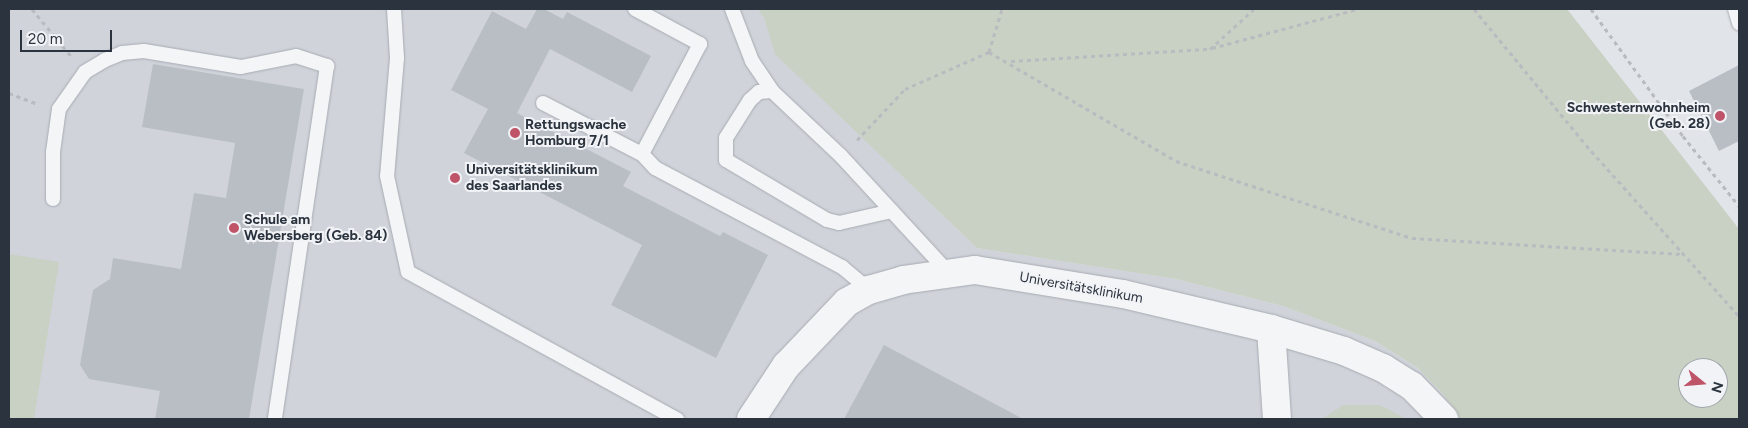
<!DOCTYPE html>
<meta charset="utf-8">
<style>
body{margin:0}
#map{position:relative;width:1748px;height:428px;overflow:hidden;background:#e1e4e8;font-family:Figtree,sans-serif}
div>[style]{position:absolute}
.built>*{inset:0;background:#d0d4da}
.green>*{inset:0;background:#c8d1c3}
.building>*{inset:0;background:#b9bec5}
.path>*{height:3px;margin-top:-1.5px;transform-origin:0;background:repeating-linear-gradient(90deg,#b8bbc0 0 4px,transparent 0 8px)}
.roads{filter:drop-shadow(0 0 1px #a7abb2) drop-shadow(0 0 1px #a7abb2)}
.lane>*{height:14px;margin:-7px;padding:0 7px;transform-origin:7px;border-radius:7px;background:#f4f5f7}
.street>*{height:28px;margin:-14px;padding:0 14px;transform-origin:14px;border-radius:14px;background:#f4f5f7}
.dots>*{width:14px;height:14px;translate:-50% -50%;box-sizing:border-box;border:2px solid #f1f3f6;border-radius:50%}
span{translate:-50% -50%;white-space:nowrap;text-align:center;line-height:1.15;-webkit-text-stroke:4px #f1f3f6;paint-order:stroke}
.poi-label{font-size:14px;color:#2b333e;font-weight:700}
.right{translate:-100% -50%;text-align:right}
.left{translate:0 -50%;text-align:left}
.street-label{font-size:14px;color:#2b333e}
.frame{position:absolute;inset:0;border:10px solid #2b333e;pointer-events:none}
.north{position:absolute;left:1678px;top:358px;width:50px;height:50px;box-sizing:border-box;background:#f1f3f6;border:1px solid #a2a6ac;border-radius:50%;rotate:107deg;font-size:14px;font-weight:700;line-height:20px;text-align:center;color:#2b333e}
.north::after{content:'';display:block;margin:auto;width:18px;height:22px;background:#bf5469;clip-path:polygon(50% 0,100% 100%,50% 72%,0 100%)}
.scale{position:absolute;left:20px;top:30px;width:92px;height:22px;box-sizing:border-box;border:2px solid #2b333e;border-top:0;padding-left:6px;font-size:15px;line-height:18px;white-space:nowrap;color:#2b333e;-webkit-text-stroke:4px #f1f3f6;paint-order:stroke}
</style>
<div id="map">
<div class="built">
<div style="clip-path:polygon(9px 9px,757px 9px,764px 18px,776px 54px,977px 248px,1176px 279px,1283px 306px,1375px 341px,1418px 368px,1444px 395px,1460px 419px,9px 419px)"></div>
</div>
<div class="green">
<div style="clip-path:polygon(evenodd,757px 9px,1567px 9px,1739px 229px,1739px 419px,1460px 419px,1444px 395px,1418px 368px,1375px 341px,1283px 306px,1176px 279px,977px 248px,775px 54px,764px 18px,757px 9px,1688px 368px,1718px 368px,1718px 398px,1688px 398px,1688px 368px)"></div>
<div style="clip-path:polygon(9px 254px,59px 262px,34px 419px,9px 419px)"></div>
<div style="clip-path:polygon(1343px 405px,1380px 405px,1406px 419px,1322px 419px)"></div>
</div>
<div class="building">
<div style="clip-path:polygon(537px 9px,544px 9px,563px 19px,567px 12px,651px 56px,632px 92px,550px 49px,517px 113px,631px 172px,623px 186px,720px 236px,723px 232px,768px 255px,716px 358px,611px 305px,642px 245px,464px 153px,488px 109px,451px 90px,492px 11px,526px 29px)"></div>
<div style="clip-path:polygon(153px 64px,304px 89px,249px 419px,155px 419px,160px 391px,89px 379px,80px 365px,93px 290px,110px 279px,113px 258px,181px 269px,194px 193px,226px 198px,235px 143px,142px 127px)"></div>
<div style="clip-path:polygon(1739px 65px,1739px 141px,1719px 151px,1689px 91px)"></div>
<div style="clip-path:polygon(884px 345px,1023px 419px,844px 419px)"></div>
</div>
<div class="path">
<div style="left:32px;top:9px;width:61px;rotate:50.3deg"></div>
<div style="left:1474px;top:9px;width:176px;rotate:50.5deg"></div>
<div style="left:1586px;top:145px;width:229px;rotate:48.2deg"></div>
<div style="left:1591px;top:9px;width:157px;rotate:54.1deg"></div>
<div style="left:1683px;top:136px;width:90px;rotate:51.3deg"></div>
<div style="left:1212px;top:48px;width:151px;rotate:-15deg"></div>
<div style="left:989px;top:52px;width:45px;rotate:-73.2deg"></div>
<div style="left:1011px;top:61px;width:199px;rotate:-3.5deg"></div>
<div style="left:1210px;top:49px;width:59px;rotate:-42.3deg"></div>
<div style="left:9px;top:93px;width:30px;rotate:21deg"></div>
<div style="left:857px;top:140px;width:70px;rotate:-46.7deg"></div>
<div style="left:905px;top:89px;width:92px;rotate:-23.8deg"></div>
<div style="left:989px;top:52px;width:216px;rotate:30.2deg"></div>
<div style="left:1176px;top:161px;width:248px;rotate:18.1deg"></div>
<div style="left:1412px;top:238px;width:271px;rotate:3.4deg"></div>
</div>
<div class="roads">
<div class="lane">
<div style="left:394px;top:9px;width:49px;rotate:86.5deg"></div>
<div style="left:397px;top:58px;width:118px;rotate:94.8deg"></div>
<div style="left:387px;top:176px;width:98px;rotate:77.7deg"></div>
<div style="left:408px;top:272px;width:307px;rotate:28.7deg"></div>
<div style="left:635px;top:9px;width:74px;rotate:28.3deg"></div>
<div style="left:700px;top:44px;width:124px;rotate:117.8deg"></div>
<div style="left:732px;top:9px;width:56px;rotate:69deg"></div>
<div style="left:752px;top:61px;width:36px;rotate:56deg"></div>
<div style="left:772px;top:91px;width:95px;rotate:43.3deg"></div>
<div style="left:841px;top:156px;width:156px;rotate:47.3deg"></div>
<div style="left:1735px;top:9px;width:15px;rotate:74deg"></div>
<div style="left:772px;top:91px;width:13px;rotate:176deg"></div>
<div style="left:759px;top:92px;width:12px;rotate:138deg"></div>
<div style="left:750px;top:100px;width:45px;rotate:122.3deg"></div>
<div style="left:726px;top:138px;width:22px;rotate:90deg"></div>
<div style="left:726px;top:160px;width:117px;rotate:30.7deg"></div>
<div style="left:827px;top:220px;width:12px;rotate:14deg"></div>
<div style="left:839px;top:223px;width:54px;rotate:-12.8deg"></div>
<div style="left:543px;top:103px;width:111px;rotate:27.3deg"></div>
<div style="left:642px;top:154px;width:19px;rotate:47deg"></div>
<div style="left:655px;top:168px;width:212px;rotate:27.9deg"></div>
<div style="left:842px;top:267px;width:35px;rotate:40deg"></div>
<div style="left:53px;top:199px;width:47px;rotate:-90deg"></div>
<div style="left:53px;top:152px;width:43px;rotate:-82.1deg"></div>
<div style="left:59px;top:109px;width:45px;rotate:-54.9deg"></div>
<div style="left:85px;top:72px;width:23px;rotate:-31deg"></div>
<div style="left:105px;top:60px;width:18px;rotate:-22deg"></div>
<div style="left:122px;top:53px;width:22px;rotate:-5deg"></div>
<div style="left:144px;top:51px;width:98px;rotate:9.4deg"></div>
<div style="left:241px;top:67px;width:56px;rotate:-11.3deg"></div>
<div style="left:296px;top:56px;width:33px;rotate:18deg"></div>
<div style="left:327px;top:66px;width:357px;rotate:98.4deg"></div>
</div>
<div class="street">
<div style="left:1271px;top:329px;width:90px;rotate:86.2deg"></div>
<div style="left:751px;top:419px;width:64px;rotate:-56.6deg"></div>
<div style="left:786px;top:366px;width:88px;rotate:-46.4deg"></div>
<div style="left:847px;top:302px;width:25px;rotate:-29deg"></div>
<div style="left:869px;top:290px;width:35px;rotate:-16deg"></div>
<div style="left:903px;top:280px;width:73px;rotate:-7.9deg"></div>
<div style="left:975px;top:270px;width:150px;rotate:9.2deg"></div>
<div style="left:1123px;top:294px;width:152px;rotate:13.3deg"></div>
<div style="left:1271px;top:329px;width:76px;rotate:16.8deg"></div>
<div style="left:1344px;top:351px;width:43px;rotate:23.6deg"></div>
<div style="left:1383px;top:368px;width:34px;rotate:32deg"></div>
<div style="left:1412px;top:386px;width:46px;rotate:45.9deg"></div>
</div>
</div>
<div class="dots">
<div style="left:1720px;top:116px;background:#bf5469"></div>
<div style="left:515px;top:133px;background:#bf5469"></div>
<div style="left:455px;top:178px;background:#bf5469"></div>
<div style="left:234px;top:228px;background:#bf5469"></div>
</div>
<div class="poi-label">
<span class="right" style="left:1710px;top:116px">Schwesternwohnheim<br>(Geb. 28)</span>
<span class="left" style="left:525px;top:133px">Rettungswache<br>Homburg 7/1</span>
<span class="left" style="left:466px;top:178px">Universitätsklinikum<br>des Saarlandes</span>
<span class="left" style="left:244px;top:228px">Schule am<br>Webersberg (Geb. 84)</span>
</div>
<div class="street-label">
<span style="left:1081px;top:288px;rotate:10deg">Universitätsklinikum</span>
</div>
<div class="frame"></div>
<div class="north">N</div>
<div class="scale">20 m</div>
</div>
